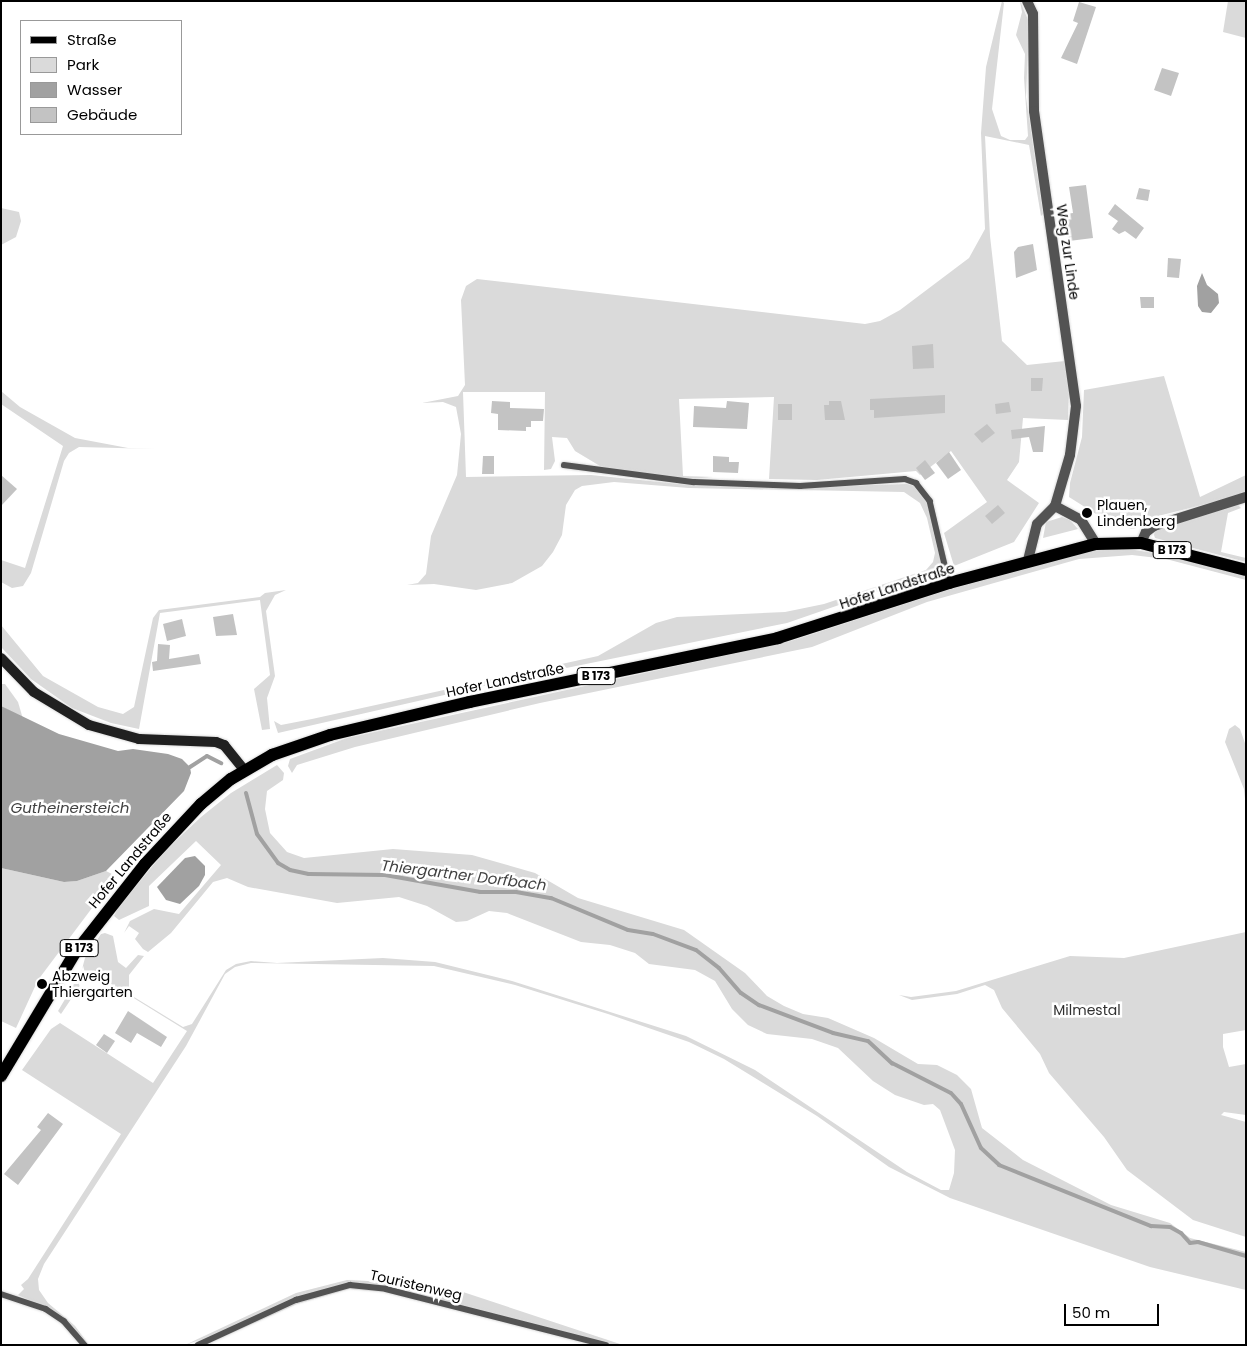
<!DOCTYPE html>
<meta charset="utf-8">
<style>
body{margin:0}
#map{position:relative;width:1247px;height:1346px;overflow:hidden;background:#fff;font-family:Poppins,sans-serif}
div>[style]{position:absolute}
.green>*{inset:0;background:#dadada}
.water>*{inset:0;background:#a1a1a1}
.stream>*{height:4px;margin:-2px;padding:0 2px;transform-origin:2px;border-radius:2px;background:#a1a1a1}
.building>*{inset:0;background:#c3c3c3}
.roads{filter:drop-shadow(0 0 1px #dbdbdb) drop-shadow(0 0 1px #dbdbdb)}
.lane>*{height:5.5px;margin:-2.75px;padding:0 2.75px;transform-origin:2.75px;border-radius:2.75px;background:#535353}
.street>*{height:10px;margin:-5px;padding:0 5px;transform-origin:5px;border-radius:5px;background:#535353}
.secondary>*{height:10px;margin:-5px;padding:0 5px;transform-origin:5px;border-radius:5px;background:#202020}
.primary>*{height:12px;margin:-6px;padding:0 6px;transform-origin:6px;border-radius:6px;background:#000}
.dots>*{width:14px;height:14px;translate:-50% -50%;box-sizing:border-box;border:2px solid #fff;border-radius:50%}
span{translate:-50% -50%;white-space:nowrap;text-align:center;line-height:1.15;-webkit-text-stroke:5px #fff;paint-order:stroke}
.shield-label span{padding:1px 4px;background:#fff;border:1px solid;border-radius:4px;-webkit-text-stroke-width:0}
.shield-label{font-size:12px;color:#000;font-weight:700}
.street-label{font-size:14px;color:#000}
.poi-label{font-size:14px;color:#000}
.left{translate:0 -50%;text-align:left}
.park-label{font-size:14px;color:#313131}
.water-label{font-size:15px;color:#424242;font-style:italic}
.frame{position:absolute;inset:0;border:2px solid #000;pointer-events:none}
.legend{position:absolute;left:20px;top:20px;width:162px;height:115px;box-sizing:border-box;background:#fff;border:1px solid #999;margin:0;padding:6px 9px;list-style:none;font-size:15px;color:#000}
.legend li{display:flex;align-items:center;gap:10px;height:25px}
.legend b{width:25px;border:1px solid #999}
.scale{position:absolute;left:1064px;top:1304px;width:95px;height:22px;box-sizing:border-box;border:2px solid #000;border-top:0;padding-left:6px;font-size:15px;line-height:18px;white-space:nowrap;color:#000;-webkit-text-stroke:4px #fff;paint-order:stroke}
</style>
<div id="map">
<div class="green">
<div style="clip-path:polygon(1002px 1px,1004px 3px,992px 109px,1001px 136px,1010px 140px,1025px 140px,1028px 136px,1024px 78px,1025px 54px,1016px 35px,1022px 12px,1020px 1px,1029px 22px,1026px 97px,1043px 214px,1041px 216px,1029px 145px,985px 136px,990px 236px,1002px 341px,1027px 365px,1065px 361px,1069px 389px,1068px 420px,1023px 418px,1019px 462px,1007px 480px,1039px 503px,1014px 542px,954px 566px,944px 533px,987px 502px,951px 451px,920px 475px,916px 471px,817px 480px,769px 479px,774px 397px,679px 399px,683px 476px,713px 477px,690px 479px,617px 471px,600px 466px,575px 451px,567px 438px,552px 437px,555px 461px,551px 469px,544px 470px,545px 392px,463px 392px,466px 477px,591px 475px,689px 485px,804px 487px,907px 484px,914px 486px,926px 500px,943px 569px,787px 623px,527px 676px,278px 733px,274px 721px,281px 725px,312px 719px,598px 656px,656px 623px,677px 617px,785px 612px,824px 604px,926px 570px,933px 562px,935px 553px,927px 518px,920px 503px,904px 492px,689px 488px,614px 482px,582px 486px,575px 490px,566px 505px,562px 535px,553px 552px,542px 566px,512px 583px,476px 590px,434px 584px,407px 585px,418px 583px,426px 574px,431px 536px,457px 475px,461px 434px,456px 407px,443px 402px,422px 403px,458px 396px,465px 385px,461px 300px,466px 286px,477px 279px,865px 324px,880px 321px,900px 310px,969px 258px,985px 229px,981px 133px,986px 67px)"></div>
<div style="clip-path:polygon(1228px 1px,1246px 1px,1246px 38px,1223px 32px)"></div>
<div style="clip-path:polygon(1px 208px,19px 212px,21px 221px,16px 237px,1px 245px)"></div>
<div style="clip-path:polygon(1164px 376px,1200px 497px,1246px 475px,1246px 494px,1158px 516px,1134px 529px,1115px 526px,1069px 497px,1070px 483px,1082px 437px,1084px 390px)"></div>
<div style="clip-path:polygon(1px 391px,20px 407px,75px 438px,128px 448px,157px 449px,79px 447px,69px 453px,64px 461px,31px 573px,23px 586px,12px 588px,1px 582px,1px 560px,25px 568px,63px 446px,1px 404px)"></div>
<div style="clip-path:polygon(1237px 504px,1241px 508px,1228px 513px,1221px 552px,1246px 558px,1246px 562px,1155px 538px,1154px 535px,1155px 530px)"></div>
<div style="clip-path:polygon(1062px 517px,1070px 520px,1078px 529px,1043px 538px,1046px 522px)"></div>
<div style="clip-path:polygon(1122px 548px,1166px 555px,1246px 576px,1246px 580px,1166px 559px,1132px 555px,1079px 559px,927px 602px,812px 647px,540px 703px,355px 747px,297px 765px,292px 773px,288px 766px,290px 759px,347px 738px,791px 641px,951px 589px,1096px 550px)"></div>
<div style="clip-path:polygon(286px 590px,275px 595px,266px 611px,275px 676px,267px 698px,270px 729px,262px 730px,254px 689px,270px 675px,260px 600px,160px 613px,139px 729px,111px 723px,72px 708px,31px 679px,1px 647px,1px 625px,43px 676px,98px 707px,123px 714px,134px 707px,153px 618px,159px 610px,260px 597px,265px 593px)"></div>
<div style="clip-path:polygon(1px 684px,5px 684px,18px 702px,23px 719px,1px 706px)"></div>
<div style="clip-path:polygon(1235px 725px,1240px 729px,1246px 746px,1246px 809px,1244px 789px,1225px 742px,1229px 729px)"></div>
<div style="clip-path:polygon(277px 765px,284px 773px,283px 780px,267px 791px,265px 809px,270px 833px,287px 852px,304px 858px,393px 849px,472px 855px,535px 873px,578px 898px,684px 930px,745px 973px,767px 996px,784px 1006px,803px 1014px,828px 1018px,874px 1038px,918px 1064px,937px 1065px,957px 1075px,971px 1089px,982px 1128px,1023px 1160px,1111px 1205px,1170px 1223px,1190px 1238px,1246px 1252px,1246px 1290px,1150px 1267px,950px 1198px,889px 1167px,817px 1116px,724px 1059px,689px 1042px,608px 1014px,515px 985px,434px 966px,251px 963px,235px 967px,225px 974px,186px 1046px,44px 1264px,38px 1279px,39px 1290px,48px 1303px,75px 1326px,89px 1345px,62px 1316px,18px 1295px,24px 1289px,21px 1285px,28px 1279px,121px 1134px,22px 1070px,51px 1029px,60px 1023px,153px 1083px,187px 1031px,90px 971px,61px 1014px,58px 1011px,74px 984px,78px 984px,85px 958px,101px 934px,105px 933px,113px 936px,118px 962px,126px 968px,138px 955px,144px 956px,129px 975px,129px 988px,134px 997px,183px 1027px,192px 1024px,226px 970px,236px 964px,251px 961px,277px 963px,383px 958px,435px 962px,512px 981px,686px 1036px,755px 1070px,907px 1172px,941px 1190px,949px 1190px,954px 1173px,955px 1150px,940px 1110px,933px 1104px,924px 1105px,895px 1095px,873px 1081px,838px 1048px,812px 1039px,767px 1034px,748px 1025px,732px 1009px,715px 981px,695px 970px,649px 964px,635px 953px,610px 945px,581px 942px,507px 913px,489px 911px,467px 921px,456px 922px,427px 906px,399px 897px,337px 903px,248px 887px,227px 878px,213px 882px,171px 933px,148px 952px,143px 949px,135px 939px,139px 933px,129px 926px,124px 933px,130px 921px,154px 909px,179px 914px,221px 865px,196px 841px,149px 886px,149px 906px,119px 920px,114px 916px,119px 906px,167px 849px,201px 817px,231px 793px)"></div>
<div style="clip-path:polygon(1px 868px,64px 882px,77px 881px,106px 871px,112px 874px,113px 880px,38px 980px,16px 1028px,1px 1021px)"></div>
<div style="clip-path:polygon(1246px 932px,1246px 1030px,1223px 1034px,1223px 1047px,1229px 1067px,1246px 1064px,1246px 1115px,1224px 1112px,1221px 1115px,1246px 1122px,1246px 1237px,1193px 1220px,1127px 1170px,1104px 1137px,1049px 1073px,1040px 1054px,1002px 1008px,994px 990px,985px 985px,957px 994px,912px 1000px,899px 995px,911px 997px,956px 991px,1070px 956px,1124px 958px)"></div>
<div style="clip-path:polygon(347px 1280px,368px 1281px,418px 1292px,463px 1292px,623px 1345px,612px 1345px,396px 1289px,345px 1283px,285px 1302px,223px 1332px,185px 1345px,296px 1293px)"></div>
<div style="clip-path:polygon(349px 1287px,385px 1291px,596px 1345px,385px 1292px,349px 1289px,297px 1304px,205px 1345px,297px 1302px)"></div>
</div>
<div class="water">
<div style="clip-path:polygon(1202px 273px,1207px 285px,1218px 294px,1219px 303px,1211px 313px,1202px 312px,1198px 306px,1197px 286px)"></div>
<div style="clip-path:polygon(1px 706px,59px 734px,118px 751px,133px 749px,168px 754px,182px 759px,190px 767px,191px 773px,184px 791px,106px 871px,77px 881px,64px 882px,1px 868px)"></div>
<div style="clip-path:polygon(195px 856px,205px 866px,205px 875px,199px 886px,180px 904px,166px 900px,157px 887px,185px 858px)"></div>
</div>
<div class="stream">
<div style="left:190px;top:767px;width:20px;rotate:-33deg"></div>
<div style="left:207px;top:756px;width:16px;rotate:27deg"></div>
<div style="left:246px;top:793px;width:42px;rotate:75deg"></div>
<div style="left:257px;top:834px;width:36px;rotate:54deg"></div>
<div style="left:278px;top:863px;width:14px;rotate:30deg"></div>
<div style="left:290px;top:870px;width:19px;rotate:12deg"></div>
<div style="left:309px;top:874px;width:76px;rotate:0.8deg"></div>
<div style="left:385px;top:875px;width:97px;rotate:10.1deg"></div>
<div style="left:480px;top:892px;width:36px"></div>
<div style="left:516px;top:892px;width:36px;rotate:10deg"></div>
<div style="left:551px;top:898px;width:83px;rotate:22.6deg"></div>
<div style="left:628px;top:930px;width:25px;rotate:9deg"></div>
<div style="left:653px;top:934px;width:46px;rotate:20.4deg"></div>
<div style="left:696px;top:950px;width:29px;rotate:38deg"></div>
<div style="left:719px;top:968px;width:33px;rotate:49deg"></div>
<div style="left:741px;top:993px;width:22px;rotate:34deg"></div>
<div style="left:759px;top:1005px;width:79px;rotate:20.7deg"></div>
<div style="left:833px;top:1033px;width:36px;rotate:13deg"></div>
<div style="left:868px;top:1041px;width:33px;rotate:43deg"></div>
<div style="left:892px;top:1063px;width:66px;rotate:27deg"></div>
<div style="left:951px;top:1093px;width:15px;rotate:48deg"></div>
<div style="left:961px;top:1104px;width:48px;rotate:65.6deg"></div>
<div style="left:981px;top:1148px;width:25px;rotate:43deg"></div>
<div style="left:999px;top:1165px;width:164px;rotate:21.9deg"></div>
<div style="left:1151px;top:1226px;width:19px;rotate:3deg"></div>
<div style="left:1170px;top:1227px;width:13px;rotate:29deg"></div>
<div style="left:1181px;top:1233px;width:13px;rotate:48deg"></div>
<div style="left:1190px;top:1243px;width:8px;rotate:-7deg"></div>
<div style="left:1198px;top:1242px;width:50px;rotate:16.3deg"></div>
</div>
<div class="building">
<div style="clip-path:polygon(1079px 2px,1096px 7px,1077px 64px,1061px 58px,1078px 23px,1073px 21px)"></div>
<div style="clip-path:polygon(1162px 68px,1179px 73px,1171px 96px,1154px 90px)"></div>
<div style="clip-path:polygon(1086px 185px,1093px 238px,1069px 241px,1066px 214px,1073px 213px,1069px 187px)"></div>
<div style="clip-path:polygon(1139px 188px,1150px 190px,1148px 201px,1136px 199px)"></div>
<div style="clip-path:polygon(1115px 204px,1144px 228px,1136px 239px,1125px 231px,1119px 234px,1112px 229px,1118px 221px,1108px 214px)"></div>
<div style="clip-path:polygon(1033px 244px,1037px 270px,1016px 278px,1014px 252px,1018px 247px)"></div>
<div style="clip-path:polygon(1168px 258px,1181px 259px,1179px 278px,1167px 277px)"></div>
<div style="clip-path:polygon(1140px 297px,1154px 297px,1154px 308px,1141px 308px)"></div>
<div style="clip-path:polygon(933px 344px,934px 368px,913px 369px,912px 346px)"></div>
<div style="clip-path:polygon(1031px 378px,1043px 378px,1042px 391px,1031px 391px)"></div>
<div style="clip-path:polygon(945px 395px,945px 413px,874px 418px,874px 410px,870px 410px,870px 399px)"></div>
<div style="clip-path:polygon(492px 401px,510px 402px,510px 408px,544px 409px,543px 421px,531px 421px,531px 427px,526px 427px,526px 431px,498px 430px,498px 414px,491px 413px)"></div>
<div style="clip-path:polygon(727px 401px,749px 403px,747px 429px,693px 427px,694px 406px,726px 408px)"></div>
<div style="clip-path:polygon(829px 401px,841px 401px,845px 420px,825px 420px,824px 405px,829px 405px)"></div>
<div style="clip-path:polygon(1009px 402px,1011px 412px,996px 414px,995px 404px)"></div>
<div style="clip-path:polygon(778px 404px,792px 404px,792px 420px,778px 420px)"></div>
<div style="clip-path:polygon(987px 424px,995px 433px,982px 443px,974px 434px)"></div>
<div style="clip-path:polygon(1045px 426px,1043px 452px,1033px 452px,1029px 437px,1012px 439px,1011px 430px)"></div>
<div style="clip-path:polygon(949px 452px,961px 470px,948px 479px,936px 463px)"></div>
<div style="clip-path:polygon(483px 456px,494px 456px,494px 474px,482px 474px)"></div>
<div style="clip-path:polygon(713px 456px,729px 457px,729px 462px,739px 462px,738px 473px,713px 472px)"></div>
<div style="clip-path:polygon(925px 460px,935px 473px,925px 480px,916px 468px)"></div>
<div style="clip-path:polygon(1px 475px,17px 489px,1px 506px)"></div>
<div style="clip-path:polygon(998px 505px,1005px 513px,992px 524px,985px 516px)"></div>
<div style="clip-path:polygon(233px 614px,237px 635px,216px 636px,213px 617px)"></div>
<div style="clip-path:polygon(182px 619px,186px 636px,167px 641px,163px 624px)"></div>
<div style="clip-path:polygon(158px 644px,170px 645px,169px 659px,199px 654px,201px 664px,153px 671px,152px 662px,157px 661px)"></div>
<div style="clip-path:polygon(128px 1011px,167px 1037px,161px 1047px,137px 1033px,131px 1043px,115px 1033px)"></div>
<div style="clip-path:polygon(104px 1034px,115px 1041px,107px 1053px,96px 1045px)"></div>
<div style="clip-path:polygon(48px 1113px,63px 1124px,18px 1185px,4px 1174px,41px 1130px,37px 1127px)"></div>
</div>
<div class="roads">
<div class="lane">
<div style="left:564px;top:465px;width:131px;rotate:7.5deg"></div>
<div style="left:694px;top:482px;width:106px;rotate:2.2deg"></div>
<div style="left:800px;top:486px;width:105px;rotate:-3.8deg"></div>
<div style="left:905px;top:479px;width:12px;rotate:20deg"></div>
<div style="left:916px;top:483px;width:23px;rotate:52deg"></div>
<div style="left:930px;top:501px;width:83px;rotate:76.8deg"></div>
<div style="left:1px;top:1294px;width:47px;rotate:18.4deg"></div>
<div style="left:46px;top:1309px;width:22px;rotate:34deg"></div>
<div style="left:64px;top:1321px;width:32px;rotate:49deg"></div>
<div style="left:198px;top:1345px;width:108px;rotate:-24.7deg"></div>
<div style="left:296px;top:1300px;width:56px;rotate:-15.5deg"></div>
<div style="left:350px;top:1285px;width:36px;rotate:6deg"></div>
<div style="left:386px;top:1289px;width:227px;rotate:14.3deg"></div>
</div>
<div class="street">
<div style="left:1027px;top:1px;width:14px;rotate:65deg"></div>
<div style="left:1033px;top:14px;width:97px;rotate:89.4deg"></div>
<div style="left:1034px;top:111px;width:298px;rotate:81.9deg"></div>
<div style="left:1076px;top:406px;width:49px;rotate:97deg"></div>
<div style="left:1070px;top:455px;width:53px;rotate:106.4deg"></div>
<div style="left:1055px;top:506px;width:25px;rotate:135deg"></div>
<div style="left:1037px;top:524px;width:37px;rotate:104deg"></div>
<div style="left:1055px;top:506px;width:30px;rotate:28deg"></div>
<div style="left:1081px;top:520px;width:28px;rotate:58deg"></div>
<div style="left:1141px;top:543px;width:12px;rotate:-66deg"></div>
<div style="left:1146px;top:532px;width:10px;rotate:-37deg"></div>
<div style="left:1154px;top:526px;width:96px;rotate:-17.5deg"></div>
</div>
<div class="secondary">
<div style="left:1px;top:658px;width:47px;rotate:45.9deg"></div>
<div style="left:34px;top:692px;width:64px;rotate:31deg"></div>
<div style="left:89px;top:725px;width:52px;rotate:15.6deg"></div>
<div style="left:139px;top:739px;width:77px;rotate:2.2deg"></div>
<div style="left:216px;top:742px;width:9px;rotate:21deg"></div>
<div style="left:224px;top:745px;width:32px;rotate:51deg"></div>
</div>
<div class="primary">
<div style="left:1px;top:1076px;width:144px;rotate:-59deg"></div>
<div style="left:75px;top:953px;width:113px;rotate:-51.8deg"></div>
<div style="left:145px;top:864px;width:82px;rotate:-47deg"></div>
<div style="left:201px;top:804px;width:39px;rotate:-40deg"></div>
<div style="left:231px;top:779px;width:48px;rotate:-30.3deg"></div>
<div style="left:272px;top:755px;width:61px;rotate:-19deg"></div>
<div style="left:330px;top:735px;width:144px;rotate:-13.3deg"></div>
<div style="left:470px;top:702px;width:315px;rotate:-11.7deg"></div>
<div style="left:778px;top:638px;width:180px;rotate:-17.8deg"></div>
<div style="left:949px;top:583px;width:152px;rotate:-14.9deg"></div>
<div style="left:1096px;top:544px;width:45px;rotate:-1.3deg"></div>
<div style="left:1141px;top:543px;width:108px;rotate:14.4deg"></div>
</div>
</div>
<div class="dots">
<div style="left:1087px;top:513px;background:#000"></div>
<div style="left:42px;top:984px;background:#000"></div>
</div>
<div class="shield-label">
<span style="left:1172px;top:550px">B 173</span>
<span style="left:596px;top:676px">B 173</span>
<span style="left:79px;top:948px">B 173</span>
</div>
<div class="street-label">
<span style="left:1068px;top:252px;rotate:82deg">Weg zur Linde</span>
<span style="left:897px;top:586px;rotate:-18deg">Hofer Landstraße</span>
<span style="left:505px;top:680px;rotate:-12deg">Hofer Landstraße</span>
<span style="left:130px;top:860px;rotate:-50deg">Hofer Landstraße</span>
<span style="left:416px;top:1285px;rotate:13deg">Touristenweg</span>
</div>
<div class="poi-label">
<span class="left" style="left:1097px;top:513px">Plauen,<br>Lindenberg</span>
<span class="left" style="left:52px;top:984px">Abzweig<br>Thiergarten</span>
</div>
<div class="park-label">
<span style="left:1087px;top:1010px">Milmestal</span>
</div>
<div class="water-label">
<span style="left:70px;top:808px">Gutheinersteich</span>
<span style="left:464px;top:875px;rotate:7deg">Thiergartner Dorfbach</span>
</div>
<div class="frame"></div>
<ul class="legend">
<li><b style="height:6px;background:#000"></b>Straße</li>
<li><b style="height:14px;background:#dadada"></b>Park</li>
<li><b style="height:14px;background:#a1a1a1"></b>Wasser</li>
<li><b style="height:14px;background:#c3c3c3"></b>Gebäude</li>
</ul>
<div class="scale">50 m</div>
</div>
